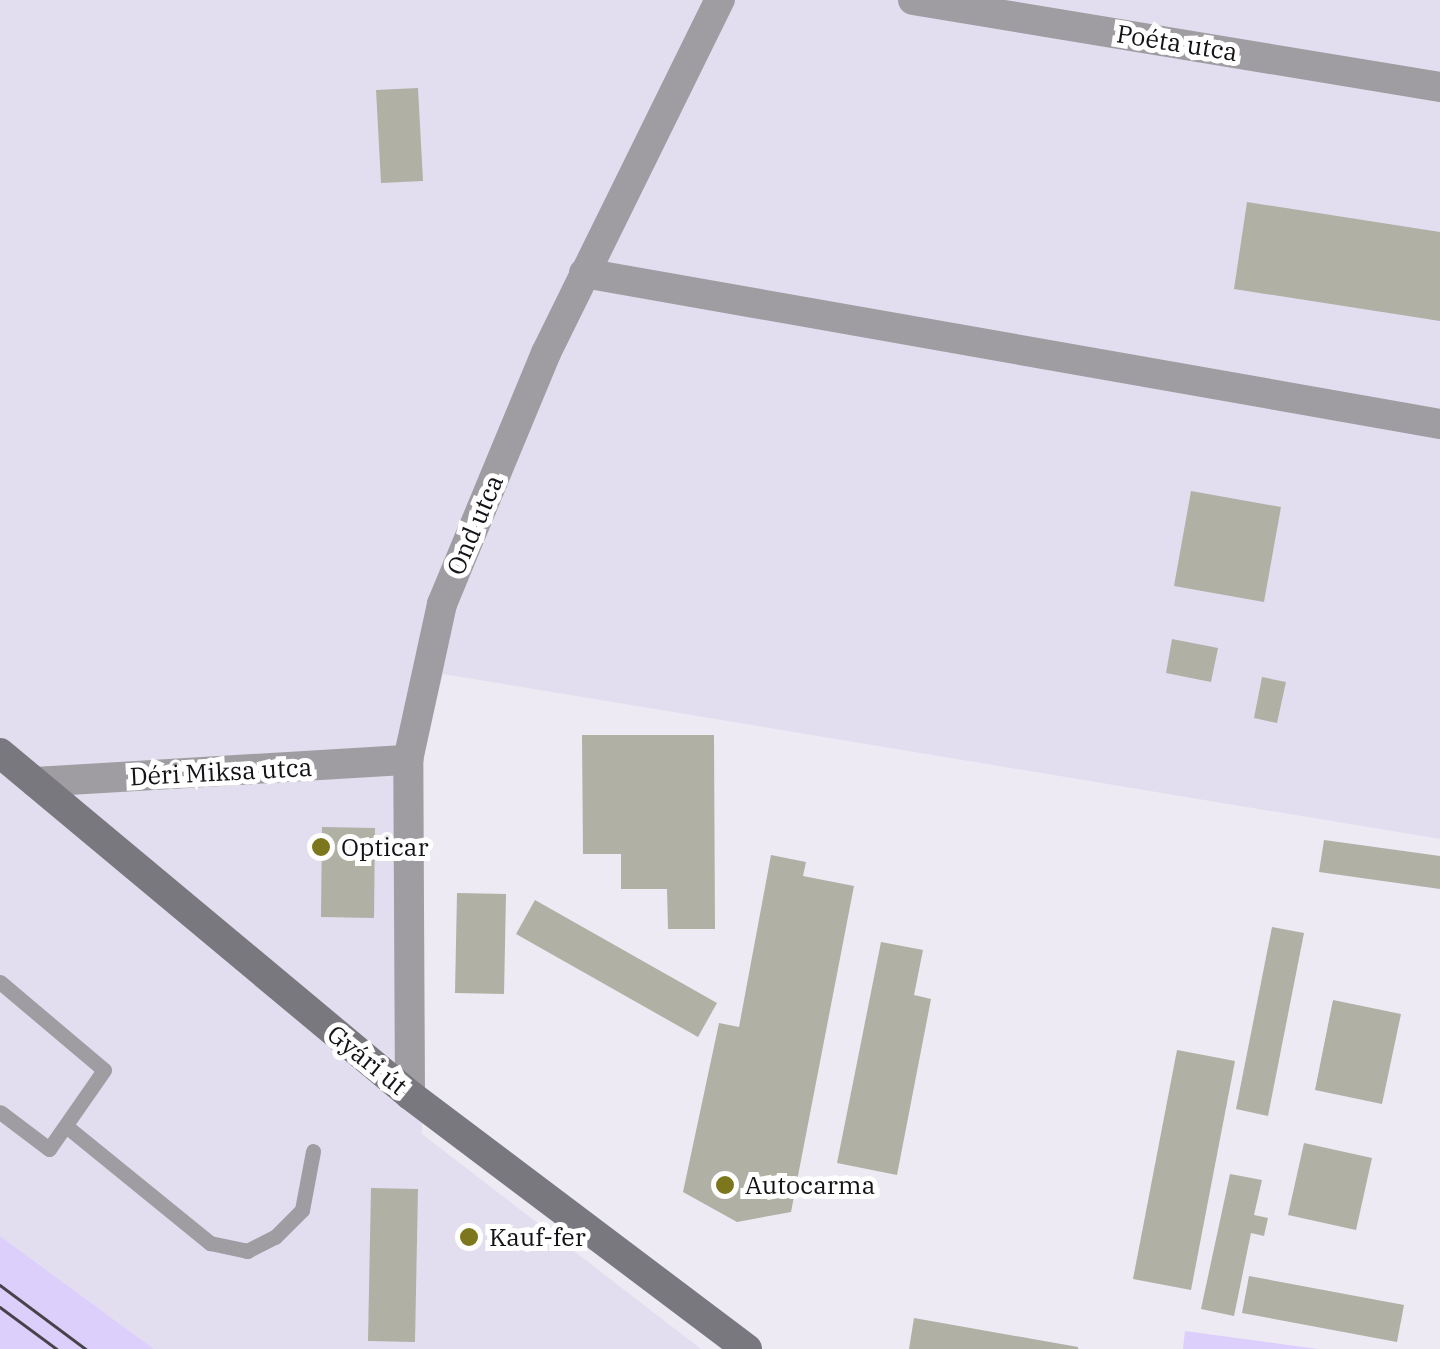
<!DOCTYPE html>
<meta charset="utf-8">
<style>
body{margin:0}
#map{position:relative;width:1440px;height:1349px;overflow:hidden;background:#edeaf4;font-family:"IBM Plex Serif",serif}
div>[style]{position:absolute}
.built>*{inset:0;background:#e3deef}
.green>*{inset:0;background:#ddcffb}
.building>*{inset:0;background:#b0b0a5}
.lane>*{height:15px;margin:-7.5px;padding:0 7.5px;transform-origin:7.5px;border-radius:7.5px;background:#9f9da2}
.street>*{height:30px;margin:-15px;padding:0 15px;transform-origin:15px;border-radius:15px;background:#9f9da2}
.secondary>*{height:30px;margin:-15px;padding:0 15px;transform-origin:15px;border-radius:15px;background:#79787e}
.tram>*{height:2.5px;margin:-1.25px;padding:0 1.25px;transform-origin:1.25px;border-radius:1.25px;background:#46444a}
.dots>*{width:28px;height:28px;translate:-50% -50%;box-sizing:border-box;border:5px solid #fff;border-radius:50%}
span{translate:-50% -50%;white-space:nowrap;text-align:center;line-height:1.15;-webkit-text-stroke:10px #fff;paint-order:stroke}
.street-label{font-size:25px;color:#131216}
.poi-label{font-size:25px;color:#131216}
.left{translate:0 -50%;text-align:left}
</style>
<div id="map">
<div class="built">
<div style="clip-path:polygon(0 0,1440px 0,1440px 839px,443px 674px,424px 750px,422px 1134px,701px 1349px,154px 1349px,0 1236px)"></div>
</div>
<div class="green">
<div style="clip-path:polygon(0 1236px,94px 1305px,154px 1349px,0 1349px)"></div>
<div style="clip-path:polygon(1185px 1331px,1318px 1349px,1183px 1349px)"></div>
</div>
<div class="building">
<div style="clip-path:polygon(418px 88px,423px 181px,381px 183px,376px 90px)"></div>
<div style="clip-path:polygon(1247px 202px,1440px 232px,1440px 321px,1234px 289px)"></div>
<div style="clip-path:polygon(1191px 491px,1281px 507px,1264px 602px,1174px 586px)"></div>
<div style="clip-path:polygon(1172px 639px,1218px 648px,1211px 682px,1166px 673px)"></div>
<div style="clip-path:polygon(1262px 677px,1286px 682px,1277px 723px,1254px 718px)"></div>
<div style="clip-path:polygon(582px 735px,714px 735px,715px 929px,668px 929px,667px 889px,621px 889px,621px 854px,583px 854px)"></div>
<div style="clip-path:polygon(322px 827px,375px 828px,374px 918px,321px 917px)"></div>
<div style="clip-path:polygon(1324px 840px,1440px 856px,1440px 889px,1319px 872px)"></div>
<div style="clip-path:polygon(771px 855px,806px 862px,803px 876px,854px 886px,791px 1212px,737px 1222px,683px 1192px,719px 1023px,739px 1027px)"></div>
<div style="clip-path:polygon(457px 893px,506px 894px,504px 994px,455px 993px)"></div>
<div style="clip-path:polygon(535px 900px,717px 1003px,698px 1037px,516px 934px)"></div>
<div style="clip-path:polygon(1272px 927px,1304px 933px,1268px 1116px,1236px 1109px)"></div>
<div style="clip-path:polygon(881px 942px,923px 950px,914px 995px,931px 999px,897px 1175px,837px 1163px)"></div>
<div style="clip-path:polygon(1333px 1000px,1401px 1014px,1382px 1104px,1315px 1090px)"></div>
<div style="clip-path:polygon(1177px 1050px,1235px 1061px,1191px 1290px,1133px 1279px)"></div>
<div style="clip-path:polygon(1304px 1143px,1372px 1158px,1356px 1230px,1288px 1215px)"></div>
<div style="clip-path:polygon(1230px 1174px,1262px 1180px,1254px 1215px,1268px 1218px,1264px 1236px,1251px 1233px,1234px 1316px,1201px 1309px)"></div>
<div style="clip-path:polygon(371px 1188px,418px 1189px,415px 1342px,368px 1341px)"></div>
<div style="clip-path:polygon(1249px 1276px,1404px 1305px,1397px 1342px,1242px 1313px)"></div>
<div style="clip-path:polygon(914px 1318px,1078px 1347px,1078px 1349px,909px 1349px)"></div>
</div>
<div class="lane">
<div style="left:0;top:982px;width:136px;rotate:40.2deg"></div>
<div style="left:104px;top:1070px;width:96px;rotate:124.8deg"></div>
<div style="left:49px;top:1149px;width:61px;rotate:-142.9deg"></div>
<div style="left:66px;top:1126px;width:186px;rotate:39.1deg"></div>
<div style="left:210px;top:1243px;width:38px;rotate:12deg"></div>
<div style="left:247px;top:1251px;width:31px;rotate:-27deg"></div>
<div style="left:275px;top:1237px;width:38px;rotate:-45deg"></div>
<div style="left:302px;top:1210px;width:60px;rotate:-79.4deg"></div>
</div>
<div class="street">
<div style="left:913px;top:0;width:534px;rotate:9.37deg"></div>
<div style="left:584px;top:273px;width:869px;rotate:10deg"></div>
<div style="left:35px;top:782px;width:374px;rotate:-3.4deg"></div>
<div style="left:410px;top:1095px;width:335px;rotate:-90.3deg"></div>
<div style="left:408px;top:760px;width:160px;rotate:-77.7deg"></div>
<div style="left:442px;top:604px;width:272px;rotate:-67.5deg"></div>
<div style="left:546px;top:353px;width:394px;rotate:-63.8deg"></div>
</div>
<div class="secondary">
<div style="left:0;top:753px;width:534px;rotate:39.83deg"></div>
<div style="left:410px;top:1095px;width:422px;rotate:37deg"></div>
</div>
<div class="tram">
<div style="left:0;top:1285px;width:107px;rotate:36.7deg"></div>
<div style="left:0;top:1307px;width:71px;rotate:36.4deg"></div>
</div>
<div class="dots">
<div style="left:321px;top:847px;background:#7c771c"></div>
<div style="left:725px;top:1185px;background:#7c771c"></div>
<div style="left:469px;top:1237px;background:#7c771c"></div>
</div>
<div class="street-label">
<span style="left:1177px;top:43px;rotate:9deg">Poéta utca</span>
<span style="left:475px;top:525px;rotate:-67deg">Ond utca</span>
<span style="left:221px;top:772px;rotate:-3deg">Déri Miksa utca</span>
<span style="left:367px;top:1060px;rotate:39deg">Gyári út</span>
</div>
<div class="poi-label">
<span class="left" style="left:341px;top:847px">Opticar</span>
<span class="left" style="left:745px;top:1185px">Autocarma</span>
<span class="left" style="left:489px;top:1237px">Kauf-fer</span>
</div>
</div>
